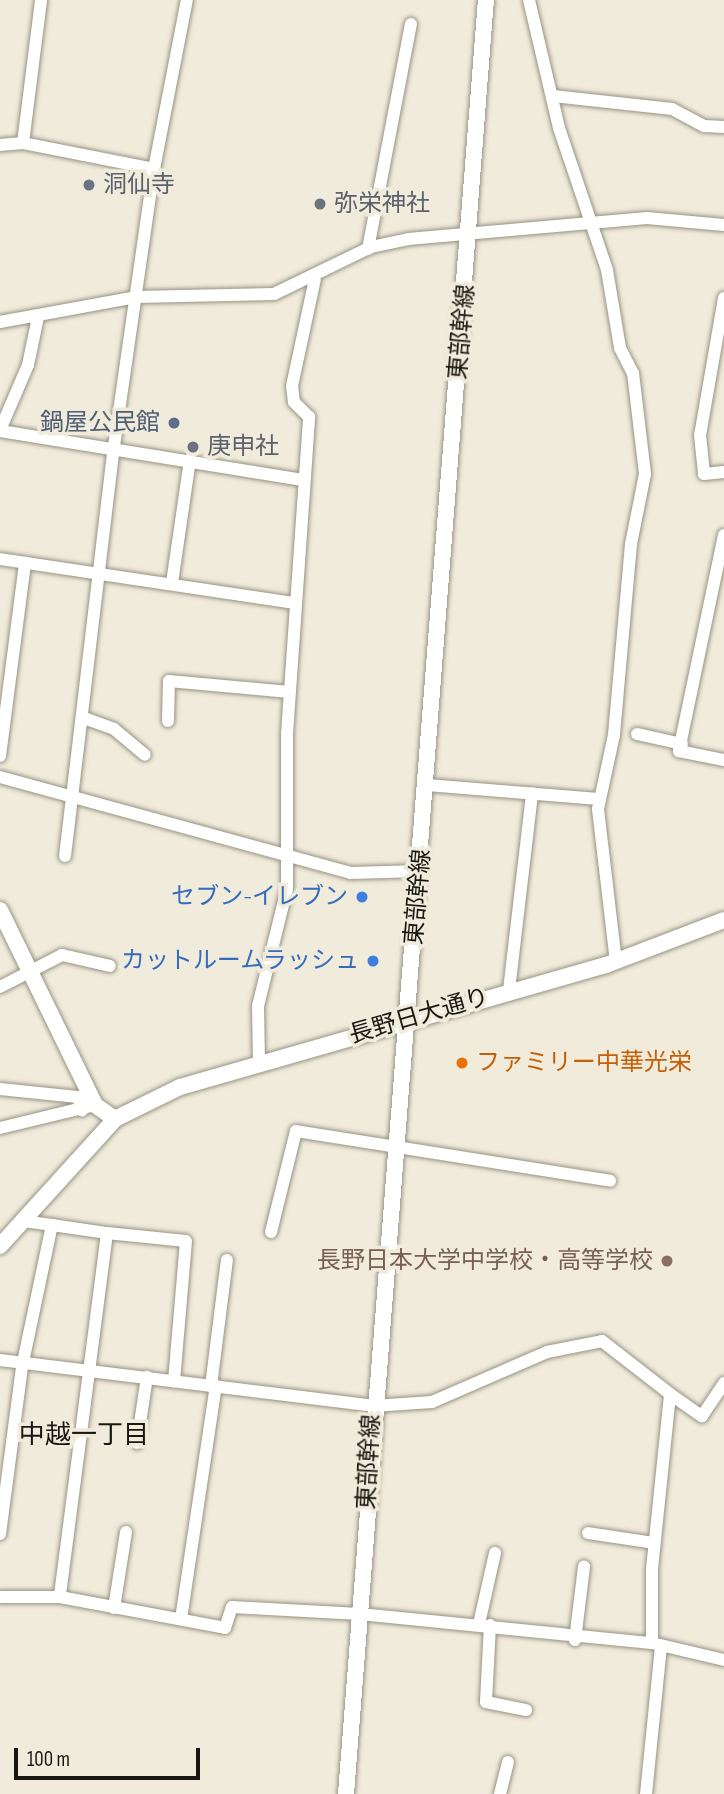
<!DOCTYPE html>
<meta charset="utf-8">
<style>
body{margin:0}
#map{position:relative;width:724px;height:1794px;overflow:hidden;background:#f0ebda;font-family:"Sofia Sans Condensed","Noto Sans JP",sans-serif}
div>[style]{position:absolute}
.roads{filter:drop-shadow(0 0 2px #989384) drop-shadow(0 0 2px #989384)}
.street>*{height:12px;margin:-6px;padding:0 6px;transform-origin:6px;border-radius:6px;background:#fff}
.secondary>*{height:16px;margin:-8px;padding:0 8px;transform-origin:8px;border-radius:8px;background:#fff}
.dots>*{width:19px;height:19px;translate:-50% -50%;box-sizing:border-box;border:4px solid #f0ebda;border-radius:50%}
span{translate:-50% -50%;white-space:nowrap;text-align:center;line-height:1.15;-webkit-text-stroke:7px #f0ebda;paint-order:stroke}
.worship-label{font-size:24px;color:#5b616d}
.left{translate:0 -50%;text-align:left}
.street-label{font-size:24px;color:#191712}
.service-label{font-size:24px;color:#4e5e75}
.right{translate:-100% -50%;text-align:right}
.shop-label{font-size:24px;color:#366cbe}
.food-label{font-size:24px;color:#c56008}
.education-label{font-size:24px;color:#785e54}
.neighbourhood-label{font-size:26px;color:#191712}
.scale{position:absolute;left:14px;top:1748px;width:186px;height:32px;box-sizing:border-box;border:4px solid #191712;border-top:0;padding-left:9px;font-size:21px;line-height:24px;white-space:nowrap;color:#191712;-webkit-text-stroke:5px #f0ebda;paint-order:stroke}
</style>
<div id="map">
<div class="roads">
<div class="street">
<div style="left:529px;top:0;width:131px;rotate:76.8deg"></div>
<div style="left:559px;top:128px;width:150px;rotate:71.3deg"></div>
<div style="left:607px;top:270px;width:79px;rotate:80.5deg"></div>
<div style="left:620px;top:348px;width:28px;rotate:63deg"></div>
<div style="left:633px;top:373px;width:102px;rotate:83.2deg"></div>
<div style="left:645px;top:474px;width:71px;rotate:101.3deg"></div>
<div style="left:631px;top:544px;width:192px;rotate:95.1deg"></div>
<div style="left:614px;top:735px;width:76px;rotate:102.2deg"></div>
<div style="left:598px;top:809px;width:154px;rotate:83.3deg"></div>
<div style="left:553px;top:96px;width:120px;rotate:6.2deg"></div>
<div style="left:672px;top:109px;width:36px;rotate:28deg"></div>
<div style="left:704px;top:126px;width:20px;rotate:3deg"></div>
<div style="left:23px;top:143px;width:144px;rotate:-82.8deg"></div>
<div style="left:0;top:145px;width:23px;rotate:-5deg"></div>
<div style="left:23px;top:143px;width:134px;rotate:11.2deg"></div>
<div style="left:368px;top:249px;width:229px;rotate:-79.2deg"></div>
<div style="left:724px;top:298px;width:139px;rotate:99.9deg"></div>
<div style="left:700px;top:435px;width:39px;rotate:84deg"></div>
<div style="left:704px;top:474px;width:20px;rotate:-6deg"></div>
<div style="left:0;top:322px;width:138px;rotate:-10.4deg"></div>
<div style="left:136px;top:297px;width:138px;rotate:-1.2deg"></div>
<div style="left:274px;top:294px;width:108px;rotate:-25.9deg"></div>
<div style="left:371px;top:247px;width:38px;rotate:-12deg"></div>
<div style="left:408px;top:239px;width:240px;rotate:-5deg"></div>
<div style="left:647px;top:218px;width:77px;rotate:5.2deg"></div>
<div style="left:0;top:430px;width:71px;rotate:-66.7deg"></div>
<div style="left:28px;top:365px;width:49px;rotate:-78.2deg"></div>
<div style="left:0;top:431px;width:307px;rotate:9.2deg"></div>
<div style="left:724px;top:535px;width:221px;rotate:101.8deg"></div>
<div style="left:679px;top:751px;width:46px;rotate:11.3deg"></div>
<div style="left:0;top:559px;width:299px;rotate:8.5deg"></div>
<div style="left:172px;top:583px;width:125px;rotate:-81.7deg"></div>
<div style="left:84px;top:718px;width:32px;rotate:20deg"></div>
<div style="left:114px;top:729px;width:40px;rotate:40deg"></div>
<div style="left:168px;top:721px;width:40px;rotate:-88.6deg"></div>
<div style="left:169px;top:681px;width:121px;rotate:5.2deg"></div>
<div style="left:637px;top:734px;width:46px;rotate:12.5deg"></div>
<div style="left:0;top:756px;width:195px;rotate:-82.6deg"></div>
<div style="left:0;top:777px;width:363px;rotate:15.3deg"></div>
<div style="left:350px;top:873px;width:70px;rotate:-1.6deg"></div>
<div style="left:427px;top:785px;width:172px;rotate:4.7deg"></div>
<div style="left:65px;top:856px;width:413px;rotate:-83.2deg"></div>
<div style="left:114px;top:446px;width:280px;rotate:-81.8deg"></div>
<div style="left:154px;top:169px;width:172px;rotate:-79deg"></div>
<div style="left:0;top:987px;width:70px;rotate:-27.3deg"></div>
<div style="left:62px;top:955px;width:49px;rotate:12.9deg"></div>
<div style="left:509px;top:990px;width:198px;rotate:-83.3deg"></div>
<div style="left:259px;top:1063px;width:57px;rotate:-91deg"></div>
<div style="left:258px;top:1006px;width:121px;rotate:-76.1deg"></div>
<div style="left:287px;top:889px;width:155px;rotate:-90deg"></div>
<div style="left:287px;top:734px;width:318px;rotate:-86deg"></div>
<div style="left:309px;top:417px;width:21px;rotate:-135deg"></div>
<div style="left:294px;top:402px;width:16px;rotate:-97deg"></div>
<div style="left:292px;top:386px;width:109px;rotate:-77.9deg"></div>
<div style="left:0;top:1089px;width:78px;rotate:5.9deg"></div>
<div style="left:78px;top:1097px;width:14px;rotate:73deg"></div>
<div style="left:0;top:1128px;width:98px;rotate:-13.6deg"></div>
<div style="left:52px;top:1225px;width:56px;rotate:8.3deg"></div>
<div style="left:107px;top:1233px;width:367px;rotate:97.4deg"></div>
<div style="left:271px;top:1232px;width:104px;rotate:-76.1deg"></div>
<div style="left:296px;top:1131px;width:318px;rotate:9deg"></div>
<div style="left:107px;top:1233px;width:79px;rotate:5.8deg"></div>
<div style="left:186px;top:1241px;width:141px;rotate:94.9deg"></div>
<div style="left:0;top:1360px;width:376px;rotate:7deg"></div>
<div style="left:373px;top:1406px;width:59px;rotate:-3.9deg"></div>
<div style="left:432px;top:1402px;width:125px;rotate:-23.5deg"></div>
<div style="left:547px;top:1352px;width:56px;rotate:-11.3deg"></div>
<div style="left:602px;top:1341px;width:86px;rotate:37.9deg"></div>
<div style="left:211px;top:1386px;width:127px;rotate:-82.8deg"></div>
<div style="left:137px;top:1443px;width:67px;rotate:-81.4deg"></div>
<div style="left:588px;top:1533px;width:67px;rotate:8.6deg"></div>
<div style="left:0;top:1534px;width:168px;rotate:-82.5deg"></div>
<div style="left:22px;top:1367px;width:145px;rotate:-78.1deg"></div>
<div style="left:52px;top:1225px;width:30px;rotate:-172deg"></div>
<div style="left:0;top:1597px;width:60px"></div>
<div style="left:60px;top:1597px;width:168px;rotate:10.6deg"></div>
<div style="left:225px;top:1628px;width:22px;rotate:-72deg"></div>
<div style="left:232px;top:1607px;width:128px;rotate:3.1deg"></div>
<div style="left:360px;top:1614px;width:293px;rotate:5.7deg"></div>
<div style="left:652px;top:1643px;width:74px;rotate:13.3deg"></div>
<div style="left:114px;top:1608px;width:77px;rotate:-81deg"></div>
<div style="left:181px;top:1619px;width:236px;rotate:-81.5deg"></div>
<div style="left:479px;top:1624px;width:73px;rotate:-77.3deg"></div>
<div style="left:490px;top:1625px;width:77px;rotate:93deg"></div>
<div style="left:486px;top:1702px;width:41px;rotate:11.3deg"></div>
<div style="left:575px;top:1640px;width:74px;rotate:-83deg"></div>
<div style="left:652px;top:1643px;width:74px;rotate:-90deg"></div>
<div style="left:652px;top:1569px;width:176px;rotate:-84.1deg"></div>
<div style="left:670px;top:1394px;width:39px;rotate:35deg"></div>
<div style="left:702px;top:1416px;width:40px;rotate:-56deg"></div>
<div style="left:500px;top:1794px;width:33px;rotate:-76deg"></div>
<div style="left:646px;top:1794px;width:149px;rotate:-84.2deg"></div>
</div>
<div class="secondary">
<div style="left:0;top:910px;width:217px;rotate:64deg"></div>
<div style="left:95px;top:1105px;width:24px;rotate:35deg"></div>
<div style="left:0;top:1246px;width:171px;rotate:-47.8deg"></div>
<div style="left:115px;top:1119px;width:72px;rotate:-26.2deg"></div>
<div style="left:180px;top:1087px;width:443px;rotate:-16deg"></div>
<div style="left:606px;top:965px;width:126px;rotate:-20.9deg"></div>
<div style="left:346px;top:1794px;width:1799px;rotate:-85.54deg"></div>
</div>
</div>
<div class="dots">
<div style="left:89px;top:185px;background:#6b7280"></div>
<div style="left:320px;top:204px;background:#6b7280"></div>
<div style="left:174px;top:423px;background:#5c6f8a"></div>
<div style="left:193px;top:447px;background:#6b7280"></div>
<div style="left:362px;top:897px;background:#3f7fe0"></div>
<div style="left:373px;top:961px;background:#3f7fe0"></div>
<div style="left:462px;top:1063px;background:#e8710a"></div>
<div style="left:667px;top:1261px;background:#8d6e63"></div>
</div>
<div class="worship-label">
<span class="left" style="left:103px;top:185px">洞仙寺</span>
<span class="left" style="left:334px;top:204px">弥栄神社</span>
<span class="left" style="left:207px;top:447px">庚申社</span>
</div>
<div class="street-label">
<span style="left:462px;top:332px;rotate:-85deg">東部幹線</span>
<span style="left:418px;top:897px;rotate:-85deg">東部幹線</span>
<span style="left:419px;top:1016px;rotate:-16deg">長野日大通り</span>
<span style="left:369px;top:1462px;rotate:-87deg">東部幹線</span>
</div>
<div class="service-label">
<span class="right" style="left:160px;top:423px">鍋屋公民館</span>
</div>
<div class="shop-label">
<span class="right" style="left:348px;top:897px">セブン-イレブン</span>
<span class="right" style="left:359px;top:961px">カットルームラッシュ</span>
</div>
<div class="food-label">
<span class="left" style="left:476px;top:1063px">ファミリー中華光栄</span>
</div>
<div class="education-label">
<span class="right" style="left:653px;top:1261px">長野日本大学中学校・高等学校</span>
</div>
<div class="neighbourhood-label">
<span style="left:84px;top:1436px">中越一丁目</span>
</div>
<div class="scale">100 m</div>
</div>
